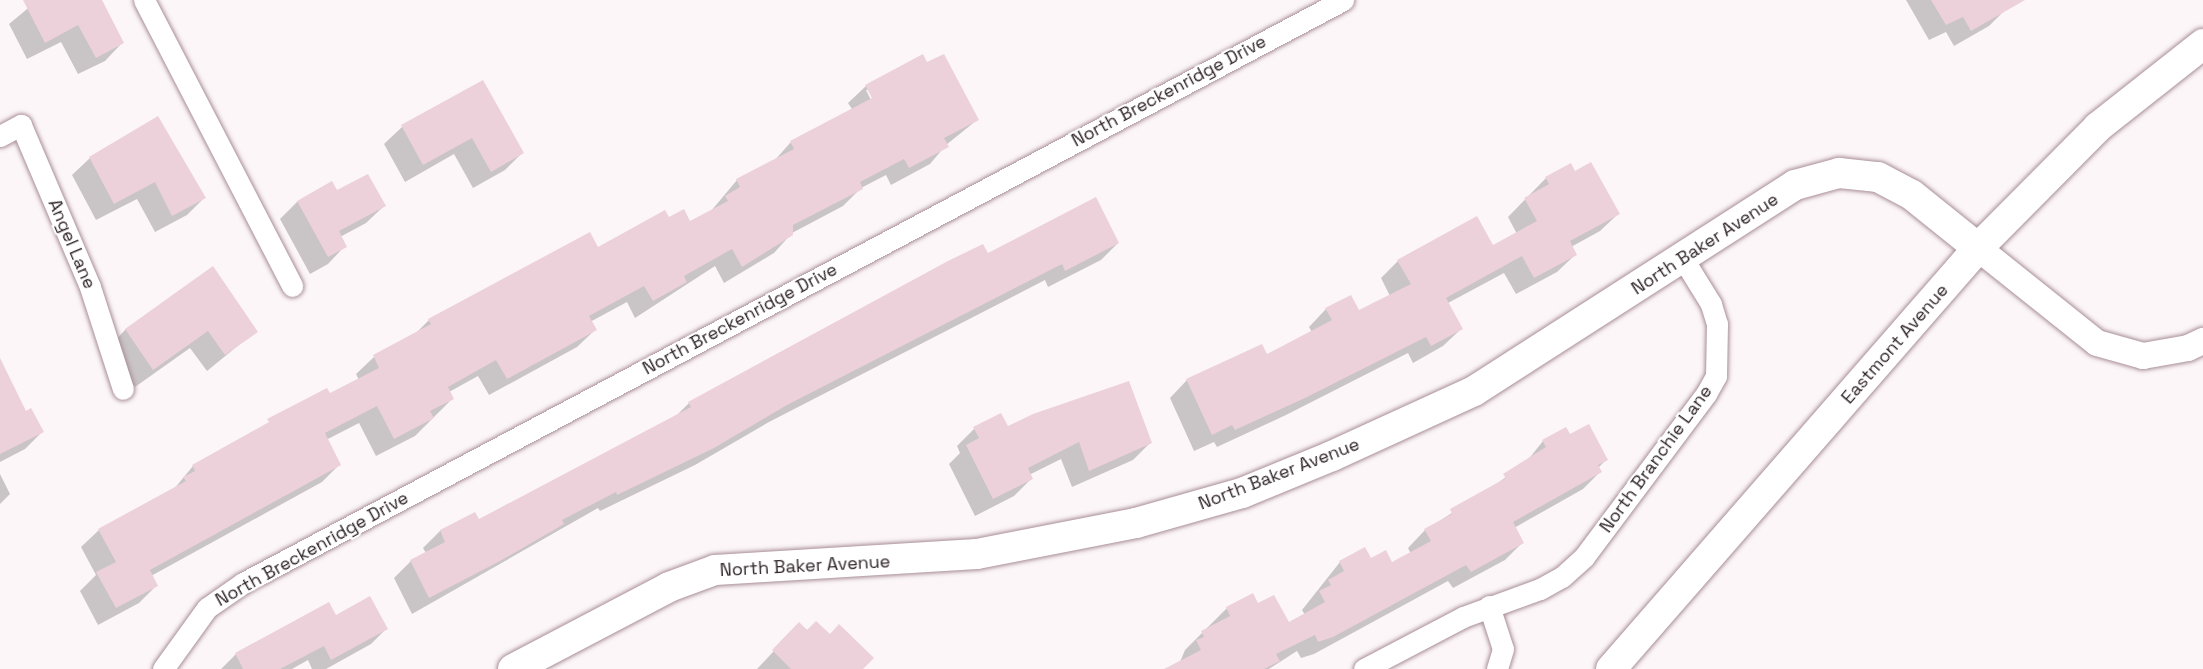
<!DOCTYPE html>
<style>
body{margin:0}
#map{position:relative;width:2203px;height:669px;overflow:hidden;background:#fcf6f8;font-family:"Space Grotesk",sans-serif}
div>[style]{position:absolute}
.shadow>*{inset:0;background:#0003}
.building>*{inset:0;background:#ecd0da}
.roads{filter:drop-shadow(0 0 2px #a88e97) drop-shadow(0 0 2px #a88e97)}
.minor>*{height:21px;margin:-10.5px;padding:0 10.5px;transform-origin:10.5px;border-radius:10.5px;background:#fff}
.tertiary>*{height:26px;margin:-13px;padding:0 13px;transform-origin:13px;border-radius:13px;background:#fff}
.secondary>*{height:30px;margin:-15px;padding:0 15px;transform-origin:15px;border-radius:15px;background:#fff}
span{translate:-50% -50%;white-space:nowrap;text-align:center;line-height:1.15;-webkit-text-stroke:4.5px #fff;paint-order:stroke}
.street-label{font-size:18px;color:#2f2428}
</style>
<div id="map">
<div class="shadow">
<div style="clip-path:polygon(38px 0,100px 0,122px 43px,105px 61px,78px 74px,61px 42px,27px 59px,9px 24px)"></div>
<div style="clip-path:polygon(1906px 0,2000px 0,2005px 10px,1989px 26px,1954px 46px,1946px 32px,1929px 40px)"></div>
<div style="clip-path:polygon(evenodd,927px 64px,977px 120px,946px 145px,930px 164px,891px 185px,886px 175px,861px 188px,843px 206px,792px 233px,774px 253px,724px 283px,715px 266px,635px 318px,627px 302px,590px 322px,595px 330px,577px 347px,489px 395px,478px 376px,449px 392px,452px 399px,415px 436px,376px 456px,359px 423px,326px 440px,339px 465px,322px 482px,151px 576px,156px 586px,139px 603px,98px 625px,80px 591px,96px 575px,81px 547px,99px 530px,174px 489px,193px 466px,359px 380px,356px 374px,374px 357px,415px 334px,429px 320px,669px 219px,689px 223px,711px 211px,737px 180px,774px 161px,791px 142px,852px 109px,848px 103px,866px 86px,927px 64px,866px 90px,870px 90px,874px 106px,866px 90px)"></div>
<div style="clip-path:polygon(482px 82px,522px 153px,505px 170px,473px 188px,454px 154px,405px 182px,384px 144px,402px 127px)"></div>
<div style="clip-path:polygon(90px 158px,204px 198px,187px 215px,155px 232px,137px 199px,96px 220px,72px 175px)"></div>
<div style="clip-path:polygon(1574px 173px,1618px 214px,1600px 231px,1571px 247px,1575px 255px,1557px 272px,1516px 294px,1504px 273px,1448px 303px,1461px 329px,1443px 346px,1413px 363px,1408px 353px,1286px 415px,1217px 447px,1214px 442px,1194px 451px,1170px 398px,1187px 380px,1266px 356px,1312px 332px,1309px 327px,1326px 309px,1359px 312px,1390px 296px,1381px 278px,1398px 261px,1492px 247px,1517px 234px,1508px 217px,1546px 178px)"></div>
<div style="clip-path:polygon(332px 183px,337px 193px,384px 206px,366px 223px,340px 237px,345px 246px,328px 264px,310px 274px,280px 219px,297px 202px)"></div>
<div style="clip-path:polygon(1118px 243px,1101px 260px,1048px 287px,1045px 280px,769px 422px,695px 465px,600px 511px,598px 508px,412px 614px,394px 578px,411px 561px,426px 553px,423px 548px,440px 531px,474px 514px,478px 521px,675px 417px,689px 403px)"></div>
<div style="clip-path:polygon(212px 269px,256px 331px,207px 371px,190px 348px,135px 387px,108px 348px,125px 330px)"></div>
<div style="clip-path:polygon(0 391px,42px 432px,25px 449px,0 462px)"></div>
<div style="clip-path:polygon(1007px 428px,1150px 443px,1133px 460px,1072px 487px,1061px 459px,1029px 475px,1031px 479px,1014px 496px,975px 516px,949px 464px,960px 453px,957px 446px,974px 429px)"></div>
<div style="clip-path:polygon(1569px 436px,1606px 460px,1598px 468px,1600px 472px,1583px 489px,1514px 528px,1522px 543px,1505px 560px,1453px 588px,1448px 581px,1314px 654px,1301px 658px,1297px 651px,1269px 669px,1177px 669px,1185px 650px,1227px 608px,1257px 605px,1288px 624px,1305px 615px,1302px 610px,1340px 562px,1370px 560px,1392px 564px,1411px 554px,1408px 548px,1425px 530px,1490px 489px,1527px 461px,1543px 441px)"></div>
<div style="clip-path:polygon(0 474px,10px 494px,0 504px)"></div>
<div style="clip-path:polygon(799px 624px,861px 669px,757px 669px)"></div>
<div style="clip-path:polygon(386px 629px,371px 644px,326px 669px,312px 669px,308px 660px,292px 669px,221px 669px,236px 654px)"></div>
</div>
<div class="building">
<div style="clip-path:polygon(23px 0,102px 0,124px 43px,96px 58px,78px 25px,45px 43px)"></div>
<div style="clip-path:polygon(1931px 0,2025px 0,1971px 31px,1963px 17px,1946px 25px)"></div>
<div style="clip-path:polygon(923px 54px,927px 62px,944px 54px,979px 120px,944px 138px,949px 147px,909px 168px,904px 159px,860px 182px,863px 189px,793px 225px,793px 235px,742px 267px,732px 249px,684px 276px,687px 282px,653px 301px,644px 286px,589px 316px,597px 330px,507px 379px,496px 360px,448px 387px,454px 399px,430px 411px,434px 418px,394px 439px,377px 406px,325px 433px,341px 465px,150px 570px,158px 586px,116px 608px,96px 572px,116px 562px,98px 529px,186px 481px,183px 477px,195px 471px,192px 465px,269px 422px,267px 419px,327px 388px,330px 393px,379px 368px,373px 355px,431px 324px,428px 319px,590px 232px,598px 247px,665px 210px,669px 217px,684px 209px,690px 221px,728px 201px,725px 196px,740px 187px,736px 179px,794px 149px,790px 141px,872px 98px,865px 85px)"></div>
<div style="clip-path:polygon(483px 80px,524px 153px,491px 172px,472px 138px,423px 165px,401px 125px)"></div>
<div style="clip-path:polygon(158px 116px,206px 198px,172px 216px,155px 182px,114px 204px,89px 157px)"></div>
<div style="clip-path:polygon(1591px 162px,1620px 214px,1570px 241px,1577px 255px,1534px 278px,1522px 256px,1446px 298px,1463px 329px,1431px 346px,1426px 337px,1305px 398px,1235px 430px,1232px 425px,1212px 435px,1186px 379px,1262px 344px,1267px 354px,1332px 320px,1325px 308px,1351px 295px,1359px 310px,1411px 284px,1397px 260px,1477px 216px,1493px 245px,1537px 221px,1524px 198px,1549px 184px,1545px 177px,1571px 163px,1575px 171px)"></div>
<div style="clip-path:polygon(368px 174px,386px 206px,339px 231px,347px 247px,328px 257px,297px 201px,332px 181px,337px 190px)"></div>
<div style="clip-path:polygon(1096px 197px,1119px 243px,1065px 271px,1062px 264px,787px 405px,714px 448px,617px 495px,616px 492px,562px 520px,564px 524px,500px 561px,429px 598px,410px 560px,445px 542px,440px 530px,475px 512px,479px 519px,691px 407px,688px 402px,948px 261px,983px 244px,988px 253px)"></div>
<div style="clip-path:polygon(213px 266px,258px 332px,225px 355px,208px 331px,153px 370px,125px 329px)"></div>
<div style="clip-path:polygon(0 358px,26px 411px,31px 408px,44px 432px,0 454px)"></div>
<div style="clip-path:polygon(1129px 381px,1152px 443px,1089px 471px,1079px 442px,1028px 468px,1033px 479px,993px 499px,966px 445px,979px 438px,973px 427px,1001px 413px,1008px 426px,1033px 414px)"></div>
<div style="clip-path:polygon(1589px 424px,1608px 460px,1598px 465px,1602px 472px,1513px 522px,1524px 543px,1471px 572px,1466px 565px,1333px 637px,1318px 642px,1315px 635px,1276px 654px,1280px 661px,1264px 669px,1164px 669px,1201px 650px,1196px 640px,1204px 637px,1201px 631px,1230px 616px,1226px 607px,1253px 593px,1258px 603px,1274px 595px,1289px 622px,1325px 602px,1319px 591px,1331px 585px,1328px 580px,1344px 571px,1339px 561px,1365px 547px,1371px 558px,1386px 550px,1392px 562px,1431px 541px,1424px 529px,1452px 514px,1450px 509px,1506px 478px,1503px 474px,1546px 447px,1542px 440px,1566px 427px,1570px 434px)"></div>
<div style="clip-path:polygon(370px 596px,388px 629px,331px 660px,324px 646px,280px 669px,243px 669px,235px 653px,329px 602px,336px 615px)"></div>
<div style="clip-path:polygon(816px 621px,830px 634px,839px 624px,874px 658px,863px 669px,791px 669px,772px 650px,799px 622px,807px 630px)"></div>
</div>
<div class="roads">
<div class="minor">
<div style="left:144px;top:0;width:322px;rotate:62.6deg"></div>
<div style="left:0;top:136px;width:24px;rotate:-28deg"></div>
<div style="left:21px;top:125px;width:176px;rotate:66.9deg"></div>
<div style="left:90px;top:287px;width:107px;rotate:72.1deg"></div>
<div style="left:1489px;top:606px;width:45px;rotate:72deg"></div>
<div style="left:1503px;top:649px;width:21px;rotate:107deg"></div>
<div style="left:163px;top:669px;width:75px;rotate:-54.2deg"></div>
<div style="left:207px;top:608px;width:44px;rotate:-34.8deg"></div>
<div style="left:243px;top:583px;width:1245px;rotate:-27.92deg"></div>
<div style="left:1364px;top:669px;width:112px;rotate:-27.7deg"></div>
<div style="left:1463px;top:617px;width:82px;rotate:-20deg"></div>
<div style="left:1540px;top:589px;width:25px;rotate:-29deg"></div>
<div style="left:1562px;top:577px;width:30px;rotate:-42deg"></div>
<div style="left:1584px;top:557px;width:204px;rotate:-53.2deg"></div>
<div style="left:1706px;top:394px;width:21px;rotate:-61deg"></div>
<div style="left:1716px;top:376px;width:52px;rotate:-88.9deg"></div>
<div style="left:1717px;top:324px;width:21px;rotate:-107deg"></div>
<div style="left:1711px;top:304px;width:55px;rotate:-121.7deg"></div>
</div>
<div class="tertiary">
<div style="left:1978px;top:248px;width:152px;rotate:38.6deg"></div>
<div style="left:2097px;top:343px;width:48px;rotate:15.8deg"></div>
<div style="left:2143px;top:356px;width:46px;rotate:-10.1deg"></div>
<div style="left:2188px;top:348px;width:17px;rotate:-25deg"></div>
</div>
<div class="secondary">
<div style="left:513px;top:669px;width:176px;rotate:-27.7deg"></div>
<div style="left:669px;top:587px;width:49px;rotate:-20.3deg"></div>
<div style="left:715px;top:570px;width:262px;rotate:-3.5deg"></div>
<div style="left:977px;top:554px;width:162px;rotate:-11deg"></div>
<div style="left:1136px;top:523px;width:110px;rotate:-15.8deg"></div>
<div style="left:1242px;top:493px;width:97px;rotate:-22.3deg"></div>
<div style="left:1332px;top:456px;width:156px;rotate:-24.6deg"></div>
<div style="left:1474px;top:391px;width:381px;rotate:-32.7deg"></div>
<div style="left:1795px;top:185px;width:46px;rotate:-15.3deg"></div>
<div style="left:1839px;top:173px;width:39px;rotate:6deg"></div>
<div style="left:1878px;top:177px;width:38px;rotate:28deg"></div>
<div style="left:1912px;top:195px;width:85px;rotate:38.8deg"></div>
<div style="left:1611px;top:669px;width:559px;rotate:-48.92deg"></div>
<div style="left:1978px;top:248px;width:170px;rotate:-45.2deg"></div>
<div style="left:2098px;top:127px;width:134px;rotate:-38.3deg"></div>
</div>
</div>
<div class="street-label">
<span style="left:1169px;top:91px;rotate:-28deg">North Breckenridge Drive</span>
<span style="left:72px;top:244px;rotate:67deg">Angel Lane</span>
<span style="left:1705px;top:244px;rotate:-33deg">North Baker Avenue</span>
<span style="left:740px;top:319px;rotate:-28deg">North Breckenridge Drive</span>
<span style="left:1895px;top:344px;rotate:-49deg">Eastmont Avenue</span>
<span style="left:1656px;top:459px;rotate:-54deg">North Branchie Lane</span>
<span style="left:1279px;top:474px;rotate:-21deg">North Baker Avenue</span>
<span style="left:312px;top:549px;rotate:-29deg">North Breckenridge Drive</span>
<span style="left:805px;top:566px;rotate:-3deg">North Baker Avenue</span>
</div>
</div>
